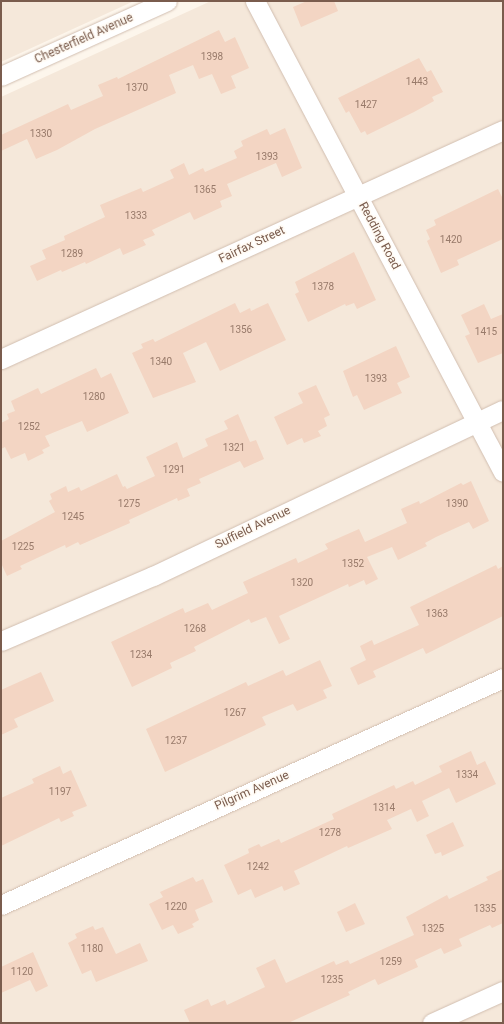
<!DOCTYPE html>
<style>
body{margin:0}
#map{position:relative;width:504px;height:1024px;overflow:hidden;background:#fdf6ec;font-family:Roboto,sans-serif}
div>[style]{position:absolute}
.residential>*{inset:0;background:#f5e8da}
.building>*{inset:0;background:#f3d5c3}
.roads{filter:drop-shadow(0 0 1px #d1beb0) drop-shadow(0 0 1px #d1beb0)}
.minor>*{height:19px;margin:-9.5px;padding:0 9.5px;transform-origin:9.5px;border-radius:9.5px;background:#fff}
span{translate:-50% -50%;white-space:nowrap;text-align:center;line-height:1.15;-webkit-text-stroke:3px #fffaf3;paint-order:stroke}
.number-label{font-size:10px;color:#987a6a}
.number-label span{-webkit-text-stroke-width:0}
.street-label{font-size:12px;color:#7a5c4d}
.frame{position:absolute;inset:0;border:2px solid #7a5c4d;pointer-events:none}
</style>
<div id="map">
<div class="residential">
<div style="clip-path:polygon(1px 1px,134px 1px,1px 62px)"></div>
<div style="clip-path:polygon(211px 1px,503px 1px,503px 1023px,1px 1023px,1px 97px)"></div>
</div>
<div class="building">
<div style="clip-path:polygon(307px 1px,334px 1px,338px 11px,301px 27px,293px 7px)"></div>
<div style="clip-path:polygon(219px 30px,225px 42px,235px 37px,249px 68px,231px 76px,236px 88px,221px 94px,212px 74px,199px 79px,193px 65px,169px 75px,176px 93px,95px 129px,57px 150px,36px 159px,27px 139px,1px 151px,1px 135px,68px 104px,71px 110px,103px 96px,98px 85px,117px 77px,118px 79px)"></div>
<div style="clip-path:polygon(419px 58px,427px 72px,431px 70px,443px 92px,432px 97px,434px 101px,414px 112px,367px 135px,365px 131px,361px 133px,349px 111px,346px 113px,338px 98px)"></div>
<div style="clip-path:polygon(285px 128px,302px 168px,282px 177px,276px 163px,227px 184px,232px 196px,220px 201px,222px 207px,194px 220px,190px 212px,152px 230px,155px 235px,143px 240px,146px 245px,123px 255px,120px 248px,86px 264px,85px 262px,62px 272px,61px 270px,37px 281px,30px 266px,46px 259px,42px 250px,65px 240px,64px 236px,105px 217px,100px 205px,141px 188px,143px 192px,174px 178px,170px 170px,184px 163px,189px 175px,203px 168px,205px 172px,237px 158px,234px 151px,243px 146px,241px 141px,267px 129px,270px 135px)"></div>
<div style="clip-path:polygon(498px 189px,503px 199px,503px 239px,457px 260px,459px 265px,441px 273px,427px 241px,430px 239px,426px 230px,436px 225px,434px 220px)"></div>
<div style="clip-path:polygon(354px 252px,376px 300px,357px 309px,354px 303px,346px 306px,345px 304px,308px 322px,295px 294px,299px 292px,295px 282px)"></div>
<div style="clip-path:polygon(235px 303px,240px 313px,250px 308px,251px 311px,268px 303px,286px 340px,220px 371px,206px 342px,183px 353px,196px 382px,153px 398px,132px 353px,143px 348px,141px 344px,153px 339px,155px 342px)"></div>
<div style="clip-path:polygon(484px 304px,491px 319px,503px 314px,503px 353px,478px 363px,465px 336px,470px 334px,461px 315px)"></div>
<div style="clip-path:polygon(396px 346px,410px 377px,397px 383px,402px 393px,364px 410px,357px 395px,353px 397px,343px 371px)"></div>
<div style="clip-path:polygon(96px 368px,101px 378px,111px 373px,129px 413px,87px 432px,82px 421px,45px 436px,50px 446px,42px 450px,44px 453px,28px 461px,25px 453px,11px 459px,5px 447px,1px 449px,1px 423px,9px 419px,7px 414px,15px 411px,11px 401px,38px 388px,41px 394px)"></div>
<div style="clip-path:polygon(316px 385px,330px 415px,324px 418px,327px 426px,318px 431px,321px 436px,304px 443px,302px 438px,287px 445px,274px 417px,303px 403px,298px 393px)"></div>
<div style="clip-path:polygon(238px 414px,250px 442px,256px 440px,264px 459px,244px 468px,240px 461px,199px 479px,201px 483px,187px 489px,190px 496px,178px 501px,177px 498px,129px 520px,130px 523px,80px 545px,78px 542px,66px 548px,65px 545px,20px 566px,22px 569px,7px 576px,1px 563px,1px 541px,55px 512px,49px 501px,52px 499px,50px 494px,66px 486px,68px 492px,79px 487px,81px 491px,117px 474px,123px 487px,125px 486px,127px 489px,155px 476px,146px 457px,177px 442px,183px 458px,208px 446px,205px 439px,228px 429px,224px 421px)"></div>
<div style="clip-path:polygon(471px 481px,489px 521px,473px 529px,469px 522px,436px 537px,425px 543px,427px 546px,398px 560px,392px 547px,367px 557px,378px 579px,366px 585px,364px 580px,349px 587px,348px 584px,279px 616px,290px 639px,279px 644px,266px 617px,251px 623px,249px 619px,194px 647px,196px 651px,170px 663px,172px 668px,132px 687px,111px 642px,183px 608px,185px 613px,208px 603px,212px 610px,248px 593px,243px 582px,296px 558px,298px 563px,328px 549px,325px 544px,359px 529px,365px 542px,407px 523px,401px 509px,419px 501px,420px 504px,461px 483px,463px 485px)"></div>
<div style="clip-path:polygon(496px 565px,498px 569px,503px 566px,503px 616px,426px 654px,423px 648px,373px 671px,376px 677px,358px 685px,350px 668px,366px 660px,360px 646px,372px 640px,374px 645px,419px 625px,410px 607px)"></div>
<div style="clip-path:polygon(320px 660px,332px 686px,323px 690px,327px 698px,297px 711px,293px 704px,262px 717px,266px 725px,165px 772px,146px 729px,246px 682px,248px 686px,283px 670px,286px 676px)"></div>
<div style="clip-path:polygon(41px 672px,54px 701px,14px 719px,18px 727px,1px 735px,1px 690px)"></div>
<div style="clip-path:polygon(471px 751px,477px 765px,485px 761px,496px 784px,456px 803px,449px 788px,422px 801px,429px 816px,417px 822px,411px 809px,387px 820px,392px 829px,348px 848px,347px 846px,294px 871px,300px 884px,284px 891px,282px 886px,255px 898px,251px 889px,238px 895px,224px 865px,249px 853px,248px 849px,259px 844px,261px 847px,279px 839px,281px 843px,334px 819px,332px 814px,394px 785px,396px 789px,413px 781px,415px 785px,442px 772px,439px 766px)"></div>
<div style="clip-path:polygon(60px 766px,63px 774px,71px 770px,87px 806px,72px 812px,74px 816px,61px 822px,59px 818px,1px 846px,1px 798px,34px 783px,32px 779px)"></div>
<div style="clip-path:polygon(453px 822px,464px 846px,442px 856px,441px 852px,435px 854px,426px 835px)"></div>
<div style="clip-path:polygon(503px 869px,503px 923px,492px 928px,490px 925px,459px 939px,462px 946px,444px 954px,441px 948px,415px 960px,418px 967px,378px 985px,375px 979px,348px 992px,350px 995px,288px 1023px,190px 1023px,184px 1010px,208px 999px,211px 1006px,225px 1000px,227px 1005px,265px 987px,256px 968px,275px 959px,286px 983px,334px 961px,336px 965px,348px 960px,350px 964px,414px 935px,406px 917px,447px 895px,449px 899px,488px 880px,486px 877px)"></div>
<div style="clip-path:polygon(193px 877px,196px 882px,203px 879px,213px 902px,195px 910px,199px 920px,192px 924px,194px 927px,178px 934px,173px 925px,162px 930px,149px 904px,163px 897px,160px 892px)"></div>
<div style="clip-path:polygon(355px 903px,365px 924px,346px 932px,337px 912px)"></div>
<div style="clip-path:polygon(93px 926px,95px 930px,103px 927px,116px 954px,140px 943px,148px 961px,96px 982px,91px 970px,82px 974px,68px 943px,77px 938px,75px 934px)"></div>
<div style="clip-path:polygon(33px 952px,48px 986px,36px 992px,30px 980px,1px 993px,1px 967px)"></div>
</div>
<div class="roads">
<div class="minor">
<div style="left:255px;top:1px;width:532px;rotate:62.23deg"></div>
<div style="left:1px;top:76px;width:182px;rotate:-24.3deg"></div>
<div style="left:1px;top:359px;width:552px;rotate:-24.52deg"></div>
<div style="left:1px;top:641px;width:165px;rotate:-23.2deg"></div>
<div style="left:153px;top:576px;width:387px;rotate:-25.4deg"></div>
<div style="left:1px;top:905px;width:551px;rotate:-24.33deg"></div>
<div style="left:432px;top:1023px;width:78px;rotate:-24.3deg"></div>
</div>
</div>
<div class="number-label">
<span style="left:212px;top:57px">1398</span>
<span style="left:417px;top:82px">1443</span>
<span style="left:137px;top:88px">1370</span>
<span style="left:366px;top:105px">1427</span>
<span style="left:41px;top:134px">1330</span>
<span style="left:267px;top:157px">1393</span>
<span style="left:205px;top:190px">1365</span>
<span style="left:136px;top:216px">1333</span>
<span style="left:451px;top:240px">1420</span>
<span style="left:72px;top:254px">1289</span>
<span style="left:323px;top:287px">1378</span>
<span style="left:241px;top:330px">1356</span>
<span style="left:486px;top:332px">1415</span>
<span style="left:161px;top:362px">1340</span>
<span style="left:376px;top:379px">1393</span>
<span style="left:94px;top:397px">1280</span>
<span style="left:29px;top:427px">1252</span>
<span style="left:234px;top:448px">1321</span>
<span style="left:174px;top:470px">1291</span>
<span style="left:129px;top:504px">1275</span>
<span style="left:457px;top:504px">1390</span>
<span style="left:73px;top:517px">1245</span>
<span style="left:23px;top:547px">1225</span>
<span style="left:353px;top:564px">1352</span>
<span style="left:302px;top:583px">1320</span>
<span style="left:437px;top:614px">1363</span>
<span style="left:195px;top:629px">1268</span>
<span style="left:141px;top:655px">1234</span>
<span style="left:235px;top:713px">1267</span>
<span style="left:176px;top:741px">1237</span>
<span style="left:467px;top:775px">1334</span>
<span style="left:60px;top:792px">1197</span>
<span style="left:384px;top:808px">1314</span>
<span style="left:330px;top:833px">1278</span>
<span style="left:258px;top:867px">1242</span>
<span style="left:176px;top:907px">1220</span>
<span style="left:485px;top:909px">1335</span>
<span style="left:433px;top:929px">1325</span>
<span style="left:92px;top:949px">1180</span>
<span style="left:391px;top:962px">1259</span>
<span style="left:22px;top:972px">1120</span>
<span style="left:332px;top:980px">1235</span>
</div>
<div class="street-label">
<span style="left:84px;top:39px;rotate:-24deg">Chesterfield Avenue</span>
<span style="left:379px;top:236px;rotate:62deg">Redding Road</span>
<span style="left:252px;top:245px;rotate:-25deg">Fairfax Street</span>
<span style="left:253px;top:528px;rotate:-26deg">Suffield Avenue</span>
<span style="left:252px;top:791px;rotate:-24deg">Pilgrim Avenue</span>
</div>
<div class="frame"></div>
</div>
